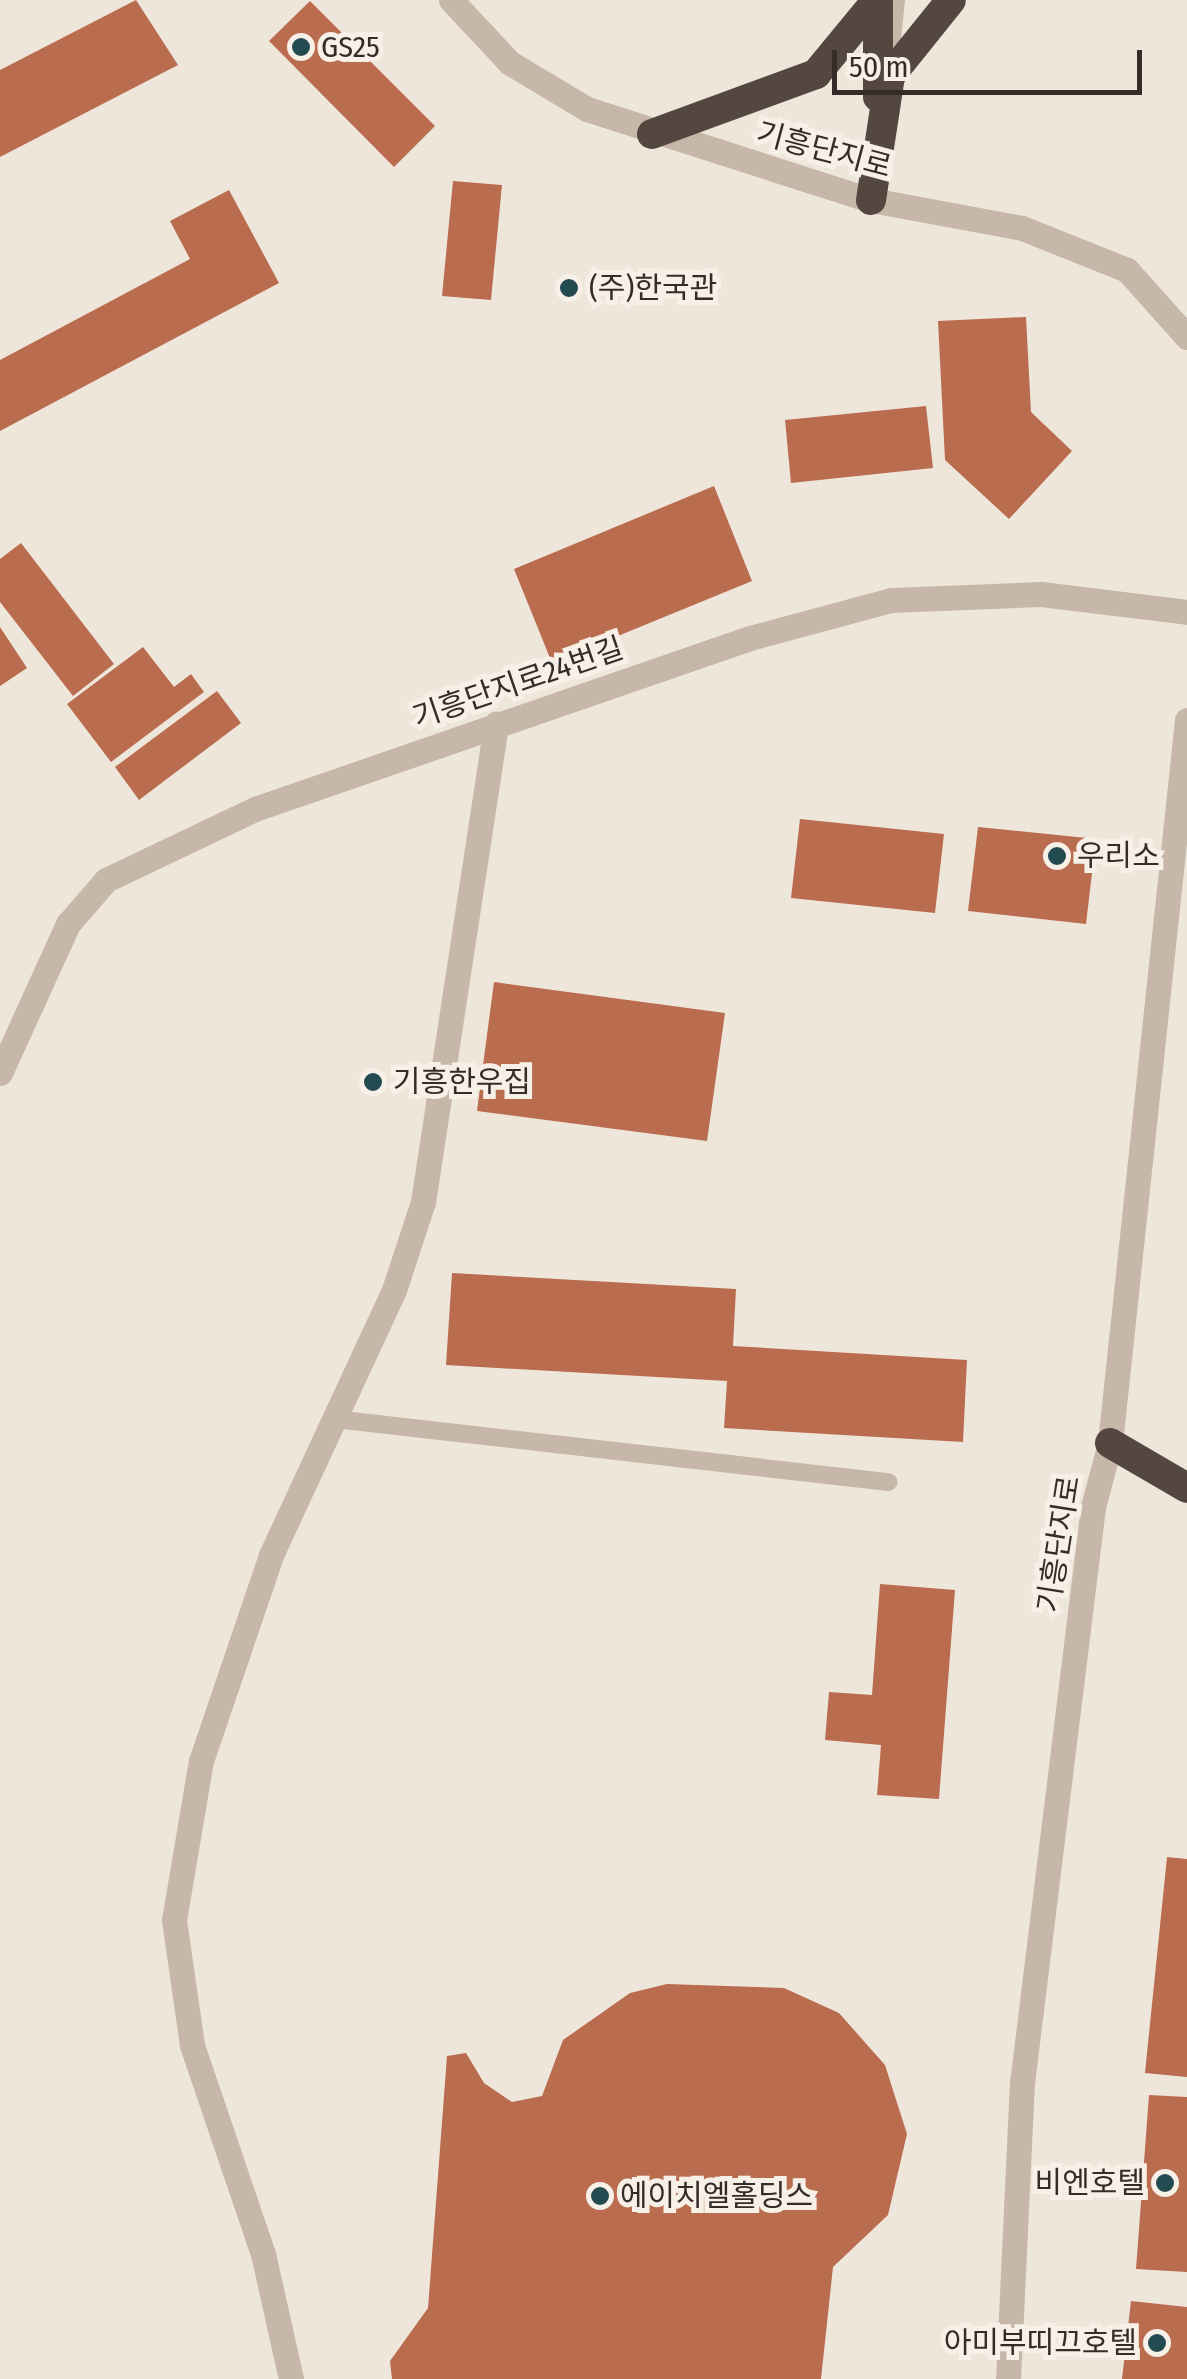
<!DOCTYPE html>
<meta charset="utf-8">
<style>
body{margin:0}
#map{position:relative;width:1187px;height:2379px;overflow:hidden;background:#efe6db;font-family:"Fira Sans Condensed","Noto Sans KR",sans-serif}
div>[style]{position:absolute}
.building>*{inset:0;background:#ba6c4f}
.service>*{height:18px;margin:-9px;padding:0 9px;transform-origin:9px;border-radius:9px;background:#c6b7a9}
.minor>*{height:25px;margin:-12.5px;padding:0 12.5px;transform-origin:12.5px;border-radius:12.5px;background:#c6b7a9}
.tertiary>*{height:25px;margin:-12.5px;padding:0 12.5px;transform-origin:12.5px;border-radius:12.5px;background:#c6b7a9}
.motorway>*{height:30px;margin:-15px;padding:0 15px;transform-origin:15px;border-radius:15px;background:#544740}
.dots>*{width:28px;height:28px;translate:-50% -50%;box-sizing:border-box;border:5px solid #f7f0e7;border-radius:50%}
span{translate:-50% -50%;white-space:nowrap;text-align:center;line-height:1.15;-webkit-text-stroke:10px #f7f0e7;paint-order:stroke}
.poi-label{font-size:30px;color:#342c28}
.left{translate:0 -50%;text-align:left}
.right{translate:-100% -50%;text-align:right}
.street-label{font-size:30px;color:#342c28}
.scale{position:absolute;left:832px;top:50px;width:310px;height:45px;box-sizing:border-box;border:5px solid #342c28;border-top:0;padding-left:12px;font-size:30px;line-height:35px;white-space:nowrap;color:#342c28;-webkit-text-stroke:8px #f7f0e7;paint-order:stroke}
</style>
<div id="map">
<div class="building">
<div style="clip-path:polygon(136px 0,178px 65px,0 157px,0 70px)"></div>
<div style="clip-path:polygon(310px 1px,435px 126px,394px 167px,269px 41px)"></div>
<div style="clip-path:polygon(453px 181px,502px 185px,491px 300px,442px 296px)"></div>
<div style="clip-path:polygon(229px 190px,279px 283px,0 431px,0 360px,190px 259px,170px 221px)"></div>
<div style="clip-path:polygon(1026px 317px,1031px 412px,1072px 451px,1009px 519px,945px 460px,938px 321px)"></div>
<div style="clip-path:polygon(926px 406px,933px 468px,791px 483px,785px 420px)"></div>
<div style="clip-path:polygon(714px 486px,752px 581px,552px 663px,514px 569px)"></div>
<div style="clip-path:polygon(21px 543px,114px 664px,73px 696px,0 602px,0 559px)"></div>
<div style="clip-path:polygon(0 627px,27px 668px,0 686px)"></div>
<div style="clip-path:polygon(143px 647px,174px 687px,191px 674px,204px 692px,111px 762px,67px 704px)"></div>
<div style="clip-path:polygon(217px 691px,241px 723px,139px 800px,115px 767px)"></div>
<div style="clip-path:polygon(800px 819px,944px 834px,935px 913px,791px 898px)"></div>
<div style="clip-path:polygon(978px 827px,1096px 839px,1086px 924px,968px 911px)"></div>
<div style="clip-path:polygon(494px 982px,725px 1013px,707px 1141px,477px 1111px)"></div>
<div style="clip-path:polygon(452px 1273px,736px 1289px,733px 1346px,967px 1360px,963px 1442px,724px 1428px,727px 1381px,446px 1365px)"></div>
<div style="clip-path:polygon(880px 1584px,955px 1590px,939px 1799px,877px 1795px,881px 1745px,825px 1740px,829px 1692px,872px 1695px)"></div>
<div style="clip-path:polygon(1167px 1857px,1187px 1859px,1187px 2077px,1145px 2073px)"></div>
<div style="clip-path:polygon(667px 1984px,784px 1988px,839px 2013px,885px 2065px,907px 2134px,888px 2215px,833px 2267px,821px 2379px,392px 2379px,390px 2361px,428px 2308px,447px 2056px,466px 2053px,484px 2083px,512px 2102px,542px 2096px,563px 2040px,630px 1993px)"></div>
<div style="clip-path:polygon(1149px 2095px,1187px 2097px,1187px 2272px,1136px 2269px)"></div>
<div style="clip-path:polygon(1131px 2301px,1187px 2307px,1187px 2379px,1122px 2379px)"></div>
</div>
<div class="service">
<div style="left:891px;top:50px;width:50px;rotate:-84.3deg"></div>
<div style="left:334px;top:1419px;width:558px;rotate:6.49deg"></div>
</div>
<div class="minor">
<div style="left:0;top:1073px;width:164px;rotate:-65.5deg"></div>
<div style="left:68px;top:924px;width:58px;rotate:-49.2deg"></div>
<div style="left:106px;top:880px;width:165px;rotate:-25.5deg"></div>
<div style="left:255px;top:809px;width:524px;rotate:-19.06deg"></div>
<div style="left:750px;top:638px;width:146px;rotate:-15.1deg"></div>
<div style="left:891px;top:600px;width:150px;rotate:-2.3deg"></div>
<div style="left:1041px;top:594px;width:147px;rotate:7deg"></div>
<div style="left:291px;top:2379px;width:128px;rotate:-102.6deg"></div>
<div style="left:263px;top:2254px;width:221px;rotate:-108.8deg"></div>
<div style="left:192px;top:2045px;width:126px;rotate:-98.2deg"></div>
<div style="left:174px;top:1920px;width:161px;rotate:-80.4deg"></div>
<div style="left:201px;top:1761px;width:218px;rotate:-71.2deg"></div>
<div style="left:271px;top:1555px;width:292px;rotate:-65.1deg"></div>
<div style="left:394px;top:1290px;width:93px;rotate:-71.8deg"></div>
<div style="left:423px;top:1202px;width:484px;rotate:-81.3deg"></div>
</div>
<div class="tertiary">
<div style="left:451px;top:0;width:86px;rotate:46.9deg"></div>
<div style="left:510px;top:63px;width:90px;rotate:30.9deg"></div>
<div style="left:587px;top:109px;width:298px;rotate:17.8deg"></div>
<div style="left:871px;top:200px;width:154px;rotate:10.5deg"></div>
<div style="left:1022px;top:228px;width:113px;rotate:21.8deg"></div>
<div style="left:1127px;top:270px;width:90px;rotate:48.2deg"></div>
<div style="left:1008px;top:2379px;width:296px;rotate:-87.3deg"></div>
<div style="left:1022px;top:2083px;width:580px;rotate:-82.97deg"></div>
<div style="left:1093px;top:1507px;width:66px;rotate:-75.1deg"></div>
<div style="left:1110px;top:1443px;width:727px;rotate:-83.92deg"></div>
</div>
<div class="motorway">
<div style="left:878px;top:97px;width:97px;rotate:-90deg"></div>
<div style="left:652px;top:134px;width:175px;rotate:-20.1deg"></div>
<div style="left:816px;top:74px;width:96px;rotate:-50.5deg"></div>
<div style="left:871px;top:200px;width:125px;rotate:-81.3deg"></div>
<div style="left:890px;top:76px;width:97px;rotate:-51.2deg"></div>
<div style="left:1110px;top:1443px;width:89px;rotate:30.3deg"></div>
</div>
<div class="dots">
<div style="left:301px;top:47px;background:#224c51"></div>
<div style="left:569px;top:288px;background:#224c51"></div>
<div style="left:1057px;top:856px;background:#224c51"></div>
<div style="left:373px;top:1082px;background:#224c51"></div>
<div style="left:1165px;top:2183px;background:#224c51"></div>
<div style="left:600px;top:2196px;background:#224c51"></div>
<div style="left:1157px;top:2343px;background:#224c51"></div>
</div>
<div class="poi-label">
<span class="left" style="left:321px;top:47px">GS25</span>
<span class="left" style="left:589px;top:288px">(주)한국관</span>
<span class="left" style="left:1077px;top:856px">우리소</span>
<span class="left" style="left:393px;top:1082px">기흥한우집</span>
<span class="right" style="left:1145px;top:2183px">비엔호텔</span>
<span class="left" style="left:620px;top:2196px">에이치엘홀딩스</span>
<span class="right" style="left:1137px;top:2343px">아미부띠끄호텔</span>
</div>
<div class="street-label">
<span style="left:824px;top:150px;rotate:15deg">기흥단지로</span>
<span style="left:518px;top:683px;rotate:-19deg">기흥단지로24번길</span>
<span style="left:1059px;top:1544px;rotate:-81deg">기흥단지로</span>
</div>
<div class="scale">50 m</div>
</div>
